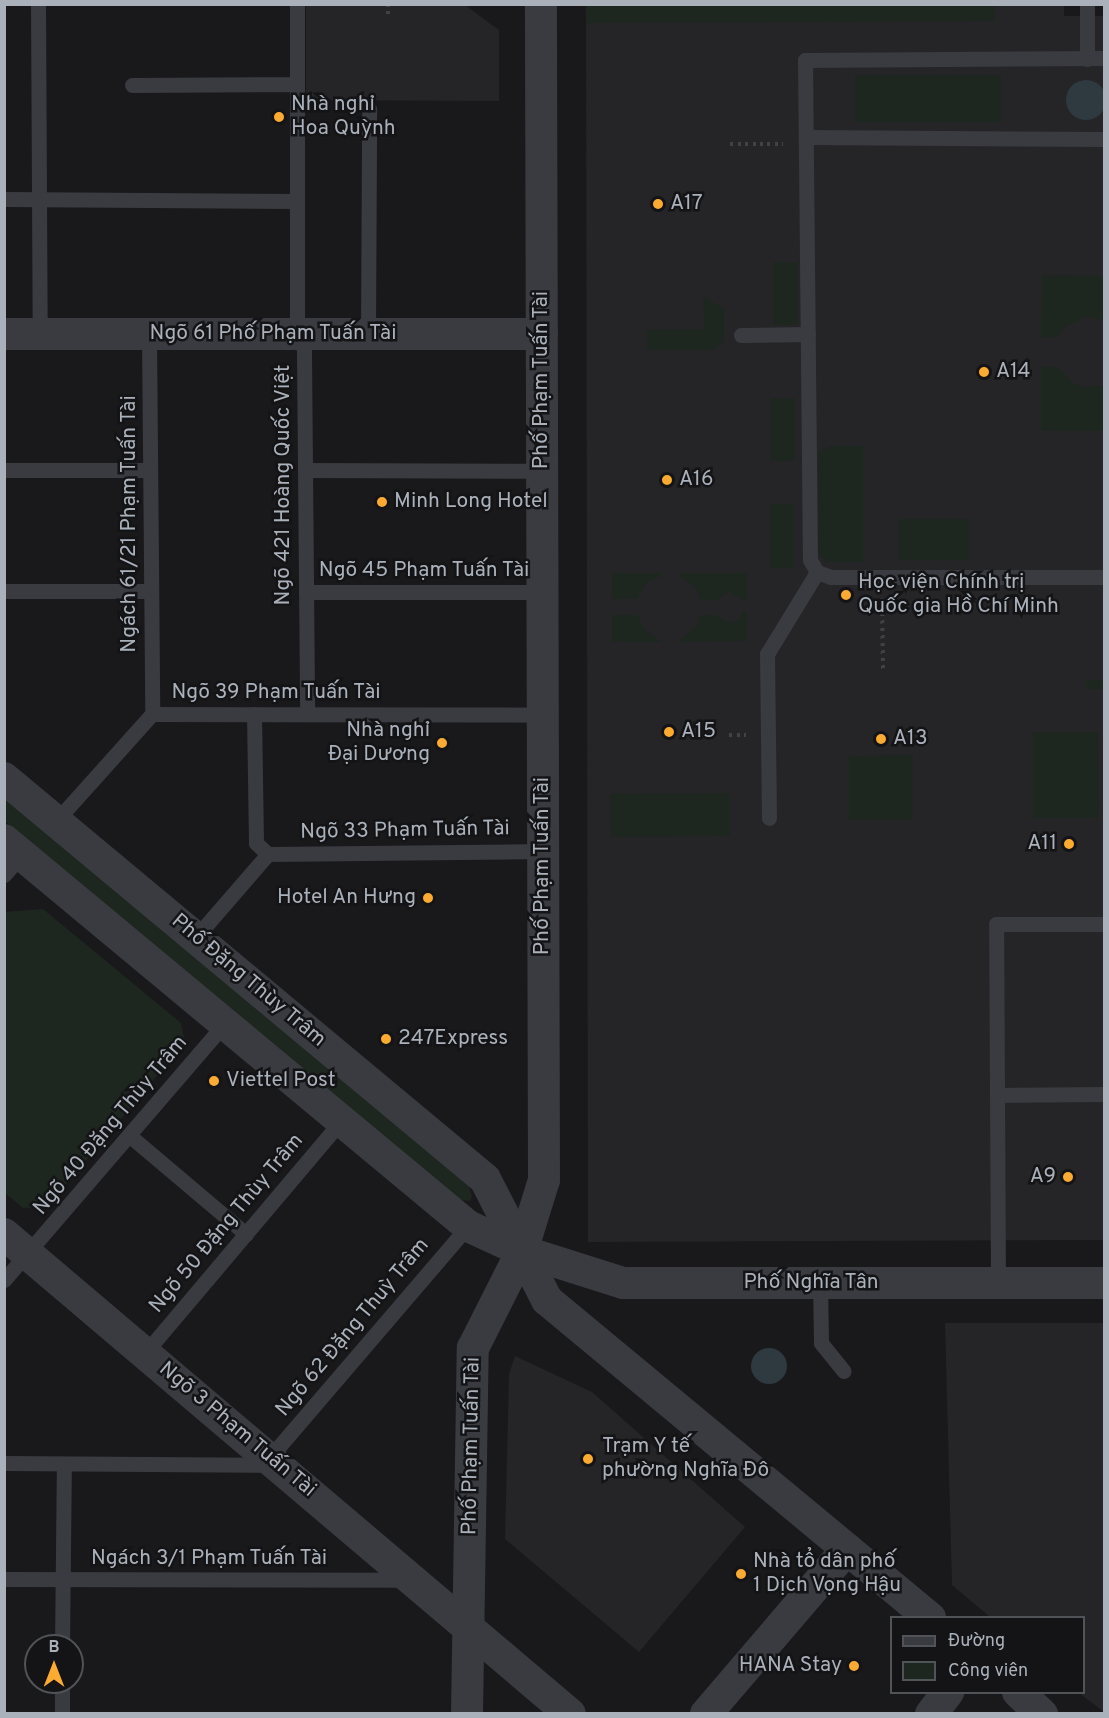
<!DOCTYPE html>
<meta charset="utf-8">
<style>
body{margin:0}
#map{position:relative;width:1109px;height:1718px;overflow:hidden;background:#19191b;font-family:Overpass,sans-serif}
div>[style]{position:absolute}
.built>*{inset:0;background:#252528}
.green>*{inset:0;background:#1e271f}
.water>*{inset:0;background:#2e3940}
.round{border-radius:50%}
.path>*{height:4px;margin-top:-2px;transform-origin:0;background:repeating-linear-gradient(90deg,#3f4247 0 3px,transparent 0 7.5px)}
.service>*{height:15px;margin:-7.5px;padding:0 7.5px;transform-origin:7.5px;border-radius:7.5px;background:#393b40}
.minor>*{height:32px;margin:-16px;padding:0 16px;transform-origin:16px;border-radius:16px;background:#393b40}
.dots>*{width:16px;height:16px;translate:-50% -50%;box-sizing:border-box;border:3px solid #141416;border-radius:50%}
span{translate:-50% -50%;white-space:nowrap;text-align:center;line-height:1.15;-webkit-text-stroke:5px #141416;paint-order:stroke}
.poi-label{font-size:21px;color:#aab1bb}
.left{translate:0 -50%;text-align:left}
.right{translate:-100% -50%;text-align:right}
.street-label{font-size:21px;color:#aab1bb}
.frame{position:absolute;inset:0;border:6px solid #aab1bb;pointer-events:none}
.legend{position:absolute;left:890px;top:1616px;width:195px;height:78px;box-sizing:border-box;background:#141416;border:2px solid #505358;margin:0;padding:8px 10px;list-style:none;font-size:18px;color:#aab1bb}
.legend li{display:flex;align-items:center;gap:12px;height:30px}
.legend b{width:30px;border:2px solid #505358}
.north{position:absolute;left:24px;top:1634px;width:60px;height:60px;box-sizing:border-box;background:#141416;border:2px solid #505358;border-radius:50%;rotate:0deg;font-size:16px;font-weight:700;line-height:24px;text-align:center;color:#aab1bb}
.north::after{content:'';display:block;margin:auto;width:21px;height:27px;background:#fbab31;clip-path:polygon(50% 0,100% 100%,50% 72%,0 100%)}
</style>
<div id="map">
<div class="built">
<div style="clip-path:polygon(1064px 4px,1064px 16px,1104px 16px,1104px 1240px,588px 1242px,586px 5px)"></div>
<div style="clip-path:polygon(306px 5px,465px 5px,499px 30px,499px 101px,306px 100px)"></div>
<div style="clip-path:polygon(945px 1323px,1104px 1323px,1104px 1712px,1079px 1693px,1084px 1692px,1084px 1618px,990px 1617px,952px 1585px)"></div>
<div style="clip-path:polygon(515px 1356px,592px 1392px,745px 1527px,639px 1652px,505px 1539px,509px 1374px)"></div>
</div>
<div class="green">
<div style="clip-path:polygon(586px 5px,995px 4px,995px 21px,586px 23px)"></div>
<div style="clip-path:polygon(855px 75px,1001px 75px,1001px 122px,855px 122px)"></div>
<div style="clip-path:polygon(773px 262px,797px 262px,797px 325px,773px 325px)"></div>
<div style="clip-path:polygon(1042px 275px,1104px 276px,1104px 320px,1086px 317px,1065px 327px,1058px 337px,1041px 337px)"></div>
<div style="clip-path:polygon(703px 296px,724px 309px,724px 340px,715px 350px,647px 350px,646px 330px,704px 329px)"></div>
<div style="clip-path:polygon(1041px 367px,1058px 367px,1074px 384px,1085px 387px,1104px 385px,1104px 431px,1041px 431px)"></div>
<div style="clip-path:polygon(771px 398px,795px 398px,795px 461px,771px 461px)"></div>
<div style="clip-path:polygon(830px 446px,863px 446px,863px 562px,826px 562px,818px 552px,818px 453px)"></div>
<div style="clip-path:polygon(770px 504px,794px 504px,794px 568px,770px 568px)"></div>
<div style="clip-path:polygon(899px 519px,969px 519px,969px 560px,899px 560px)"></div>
<div style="clip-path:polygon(612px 573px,661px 573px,661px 576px,647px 582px,637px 599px,612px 599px)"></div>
<div style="clip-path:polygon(677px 573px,747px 573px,747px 602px,729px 592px,715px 600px,701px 600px,695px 588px)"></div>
<div style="clip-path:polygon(743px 611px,747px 611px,747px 641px,678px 642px,696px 626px,700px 615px,715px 615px,730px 623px,739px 619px)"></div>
<div style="clip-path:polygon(612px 615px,637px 615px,644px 629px,662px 642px,612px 642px)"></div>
<div style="clip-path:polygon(1086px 680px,1104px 680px,1104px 689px,1086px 689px)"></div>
<div style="clip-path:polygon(1033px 732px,1098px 732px,1099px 818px,1033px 818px)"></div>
<div style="clip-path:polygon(913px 755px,913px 820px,849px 820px,849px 756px)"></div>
<div style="clip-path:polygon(730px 793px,730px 836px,611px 837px,610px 794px)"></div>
<div style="clip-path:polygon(4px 797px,469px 1186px,472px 1197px,470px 1201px,455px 1199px,5px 821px)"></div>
<div style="clip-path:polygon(43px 909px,181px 1023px,185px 1042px,47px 1207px,23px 1208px,5px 1193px,5px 912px)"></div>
</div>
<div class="water">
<div class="round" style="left:1066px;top:80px;width:40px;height:40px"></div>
<div class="round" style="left:751px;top:1348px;width:36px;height:36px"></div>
</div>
<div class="path">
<div style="left:388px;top:4px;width:13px;rotate:90deg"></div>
<div style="left:730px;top:144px;width:53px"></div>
<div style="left:882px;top:598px;width:74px;rotate:89.2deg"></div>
<div style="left:729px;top:735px;width:17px"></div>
</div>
<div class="service">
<div style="left:38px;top:4px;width:330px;rotate:89.7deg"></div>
<div style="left:297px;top:4px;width:316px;rotate:90deg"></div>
<div style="left:297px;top:320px;width:32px;rotate:77deg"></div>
<div style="left:304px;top:351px;width:363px;rotate:89.5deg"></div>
<div style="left:1087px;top:4px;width:55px;rotate:90deg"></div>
<div style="left:1104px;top:58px;width:299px;rotate:179.6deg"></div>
<div style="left:805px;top:60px;width:500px;rotate:89.43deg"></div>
<div style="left:810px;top:560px;width:14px;rotate:60deg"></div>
<div style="left:817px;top:572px;width:15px;rotate:20deg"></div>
<div style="left:831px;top:577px;width:273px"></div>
<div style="left:132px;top:85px;width:165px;rotate:-0.3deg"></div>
<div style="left:806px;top:137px;width:298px;rotate:0.4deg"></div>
<div style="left:4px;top:199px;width:293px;rotate:0.4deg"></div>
<div style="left:149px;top:334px;width:380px;rotate:89.5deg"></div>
<div style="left:368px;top:334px;width:225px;rotate:-89.7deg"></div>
<div style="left:741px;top:335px;width:67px;rotate:-0.9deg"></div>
<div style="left:4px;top:470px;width:146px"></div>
<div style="left:305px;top:470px;width:238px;rotate:0.2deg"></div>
<div style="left:4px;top:591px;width:147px"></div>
<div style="left:306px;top:592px;width:237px"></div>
<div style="left:254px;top:714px;width:129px;rotate:89.1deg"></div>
<div style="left:256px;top:843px;width:16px;rotate:43deg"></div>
<div style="left:769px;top:818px;width:164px;rotate:-90.7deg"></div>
<div style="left:767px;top:654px;width:96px;rotate:-58.6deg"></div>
<div style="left:56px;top:821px;width:144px;rotate:-48.1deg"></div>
<div style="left:152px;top:714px;width:391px;rotate:0.1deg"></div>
<div style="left:4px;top:875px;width:28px;rotate:-49deg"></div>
<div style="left:196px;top:937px;width:110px;rotate:-49.1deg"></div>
<div style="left:268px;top:854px;width:275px;rotate:-0.6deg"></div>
<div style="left:997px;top:1095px;width:107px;rotate:-0.5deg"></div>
<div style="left:130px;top:1136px;width:152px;rotate:40.2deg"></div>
<div style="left:4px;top:1280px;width:338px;rotate:-49.3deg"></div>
<div style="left:820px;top:1283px;width:60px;rotate:89deg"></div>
<div style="left:821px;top:1343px;width:36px;rotate:51deg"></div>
<div style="left:998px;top:1283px;width:359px;rotate:-90.3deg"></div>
<div style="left:996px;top:924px;width:108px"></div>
<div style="left:145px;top:1353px;width:302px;rotate:-49.8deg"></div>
<div style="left:270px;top:1457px;width:304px;rotate:-49.4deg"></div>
<div style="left:4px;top:1463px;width:268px;rotate:0.4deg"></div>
<div style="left:4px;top:1579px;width:404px;rotate:0.1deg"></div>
<div style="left:62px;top:1646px;width:182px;rotate:-89.4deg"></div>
<div style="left:62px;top:1714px;width:32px;rotate:-90deg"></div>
</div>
<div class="minor">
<div style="left:4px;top:334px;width:538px"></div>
<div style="left:4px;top:778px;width:626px;rotate:39.82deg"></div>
<div style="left:485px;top:1179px;width:136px;rotate:62.9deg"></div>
<div style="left:547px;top:1300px;width:498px;rotate:39.7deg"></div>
<div style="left:4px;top:840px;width:604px;rotate:39.76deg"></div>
<div style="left:468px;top:1226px;width:60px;rotate:24.8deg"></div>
<div style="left:522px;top:1251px;width:106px;rotate:17.6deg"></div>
<div style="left:623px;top:1283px;width:481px"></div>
<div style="left:4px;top:1234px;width:742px;rotate:40.3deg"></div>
<div style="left:1018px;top:1692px;width:33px;rotate:43deg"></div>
<div style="left:467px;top:1714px;width:366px;rotate:-89.1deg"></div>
<div style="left:473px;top:1348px;width:109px;rotate:-63.2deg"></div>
<div style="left:522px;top:1251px;width:74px;rotate:-72.8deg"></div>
<div style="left:544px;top:1180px;width:1176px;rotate:-90.15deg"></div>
<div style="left:706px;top:1714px;width:217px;rotate:-49.5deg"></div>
<div style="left:931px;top:1714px;width:28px;rotate:-52deg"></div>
</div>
<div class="dots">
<div style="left:279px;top:117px;background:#fbab31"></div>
<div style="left:658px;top:204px;background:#fbab31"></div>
<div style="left:984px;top:372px;background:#fbab31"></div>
<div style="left:667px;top:480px;background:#fbab31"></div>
<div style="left:382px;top:502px;background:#fbab31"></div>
<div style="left:846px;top:595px;background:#fbab31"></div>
<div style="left:669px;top:732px;background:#fbab31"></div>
<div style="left:881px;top:739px;background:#fbab31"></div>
<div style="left:442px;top:743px;background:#fbab31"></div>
<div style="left:1069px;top:844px;background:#fbab31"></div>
<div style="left:428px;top:898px;background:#fbab31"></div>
<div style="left:386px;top:1039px;background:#fbab31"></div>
<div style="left:214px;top:1081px;background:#fbab31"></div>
<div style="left:1068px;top:1177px;background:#fbab31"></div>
<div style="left:588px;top:1459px;background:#fbab31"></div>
<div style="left:741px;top:1574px;background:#fbab31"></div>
<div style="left:854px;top:1666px;background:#fbab31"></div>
</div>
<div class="poi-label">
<span class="left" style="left:291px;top:117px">Nhà nghỉ<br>Hoa Quỳnh</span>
<span class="left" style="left:670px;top:204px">A17</span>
<span class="left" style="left:996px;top:372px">A14</span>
<span class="left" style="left:679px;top:480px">A16</span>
<span class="left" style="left:394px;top:502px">Minh Long Hotel</span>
<span class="left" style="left:858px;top:595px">Học viện Chính trị<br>Quốc gia Hồ Chí Minh</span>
<span class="right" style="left:430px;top:743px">Nhà nghỉ<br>Đại Dương</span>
<span class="left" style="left:681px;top:732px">A15</span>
<span class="left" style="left:893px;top:739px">A13</span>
<span class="right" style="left:1057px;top:844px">A11</span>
<span class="right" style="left:416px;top:898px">Hotel An Hưng</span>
<span class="left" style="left:398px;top:1039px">247Express</span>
<span class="left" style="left:226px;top:1081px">Viettel Post</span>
<span class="right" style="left:1056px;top:1177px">A9</span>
<span class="left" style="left:602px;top:1459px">Trạm Y tế<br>phường Nghĩa Đô</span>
<span class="left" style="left:753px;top:1574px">Nhà tổ dân phố<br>1 Dịch Vọng Hậu</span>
<span class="right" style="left:842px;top:1666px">HANA Stay</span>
</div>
<div class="street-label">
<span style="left:273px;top:334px">Ngõ 61 Phố Phạm Tuấn Tài</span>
<span style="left:542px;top:380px;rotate:-90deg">Phố Phạm Tuấn Tài</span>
<span style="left:284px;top:485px;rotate:-90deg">Ngõ 421 Hoàng Quốc Việt</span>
<span style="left:130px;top:524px;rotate:-90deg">Ngách 61/21 Phạm Tuấn Tài</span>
<span style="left:424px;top:571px">Ngõ 45 Phạm Tuấn Tài</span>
<span style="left:276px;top:693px">Ngõ 39 Phạm Tuấn Tài</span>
<span style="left:405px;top:831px;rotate:-1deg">Ngõ 33 Phạm Tuấn Tài</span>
<span style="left:543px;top:866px;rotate:-90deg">Phố Phạm Tuấn Tài</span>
<span style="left:248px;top:981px;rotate:40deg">Phố Đặng Thùy Trâm</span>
<span style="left:111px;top:1126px;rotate:-50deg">Ngõ 40 Đặng Thùy Trâm</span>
<span style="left:227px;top:1224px;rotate:-50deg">Ngõ 50 Đặng Thùy Trâm</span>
<span style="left:811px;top:1283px">Phố Nghĩa Tân</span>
<span style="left:353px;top:1328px;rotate:-50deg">Ngõ 62 Đặng Thuỳ Trâm</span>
<span style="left:237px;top:1430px;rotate:40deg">Ngõ 3 Phạm Tuấn Tài</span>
<span style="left:472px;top:1446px;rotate:-89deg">Phố Phạm Tuấn Tài</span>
<span style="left:209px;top:1559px">Ngách 3/1 Phạm Tuấn Tài</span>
</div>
<div class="frame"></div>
<ul class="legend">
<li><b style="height:8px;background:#393b40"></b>Đường</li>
<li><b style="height:16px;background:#1e271f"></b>Công viên</li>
</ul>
<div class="north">B</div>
</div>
